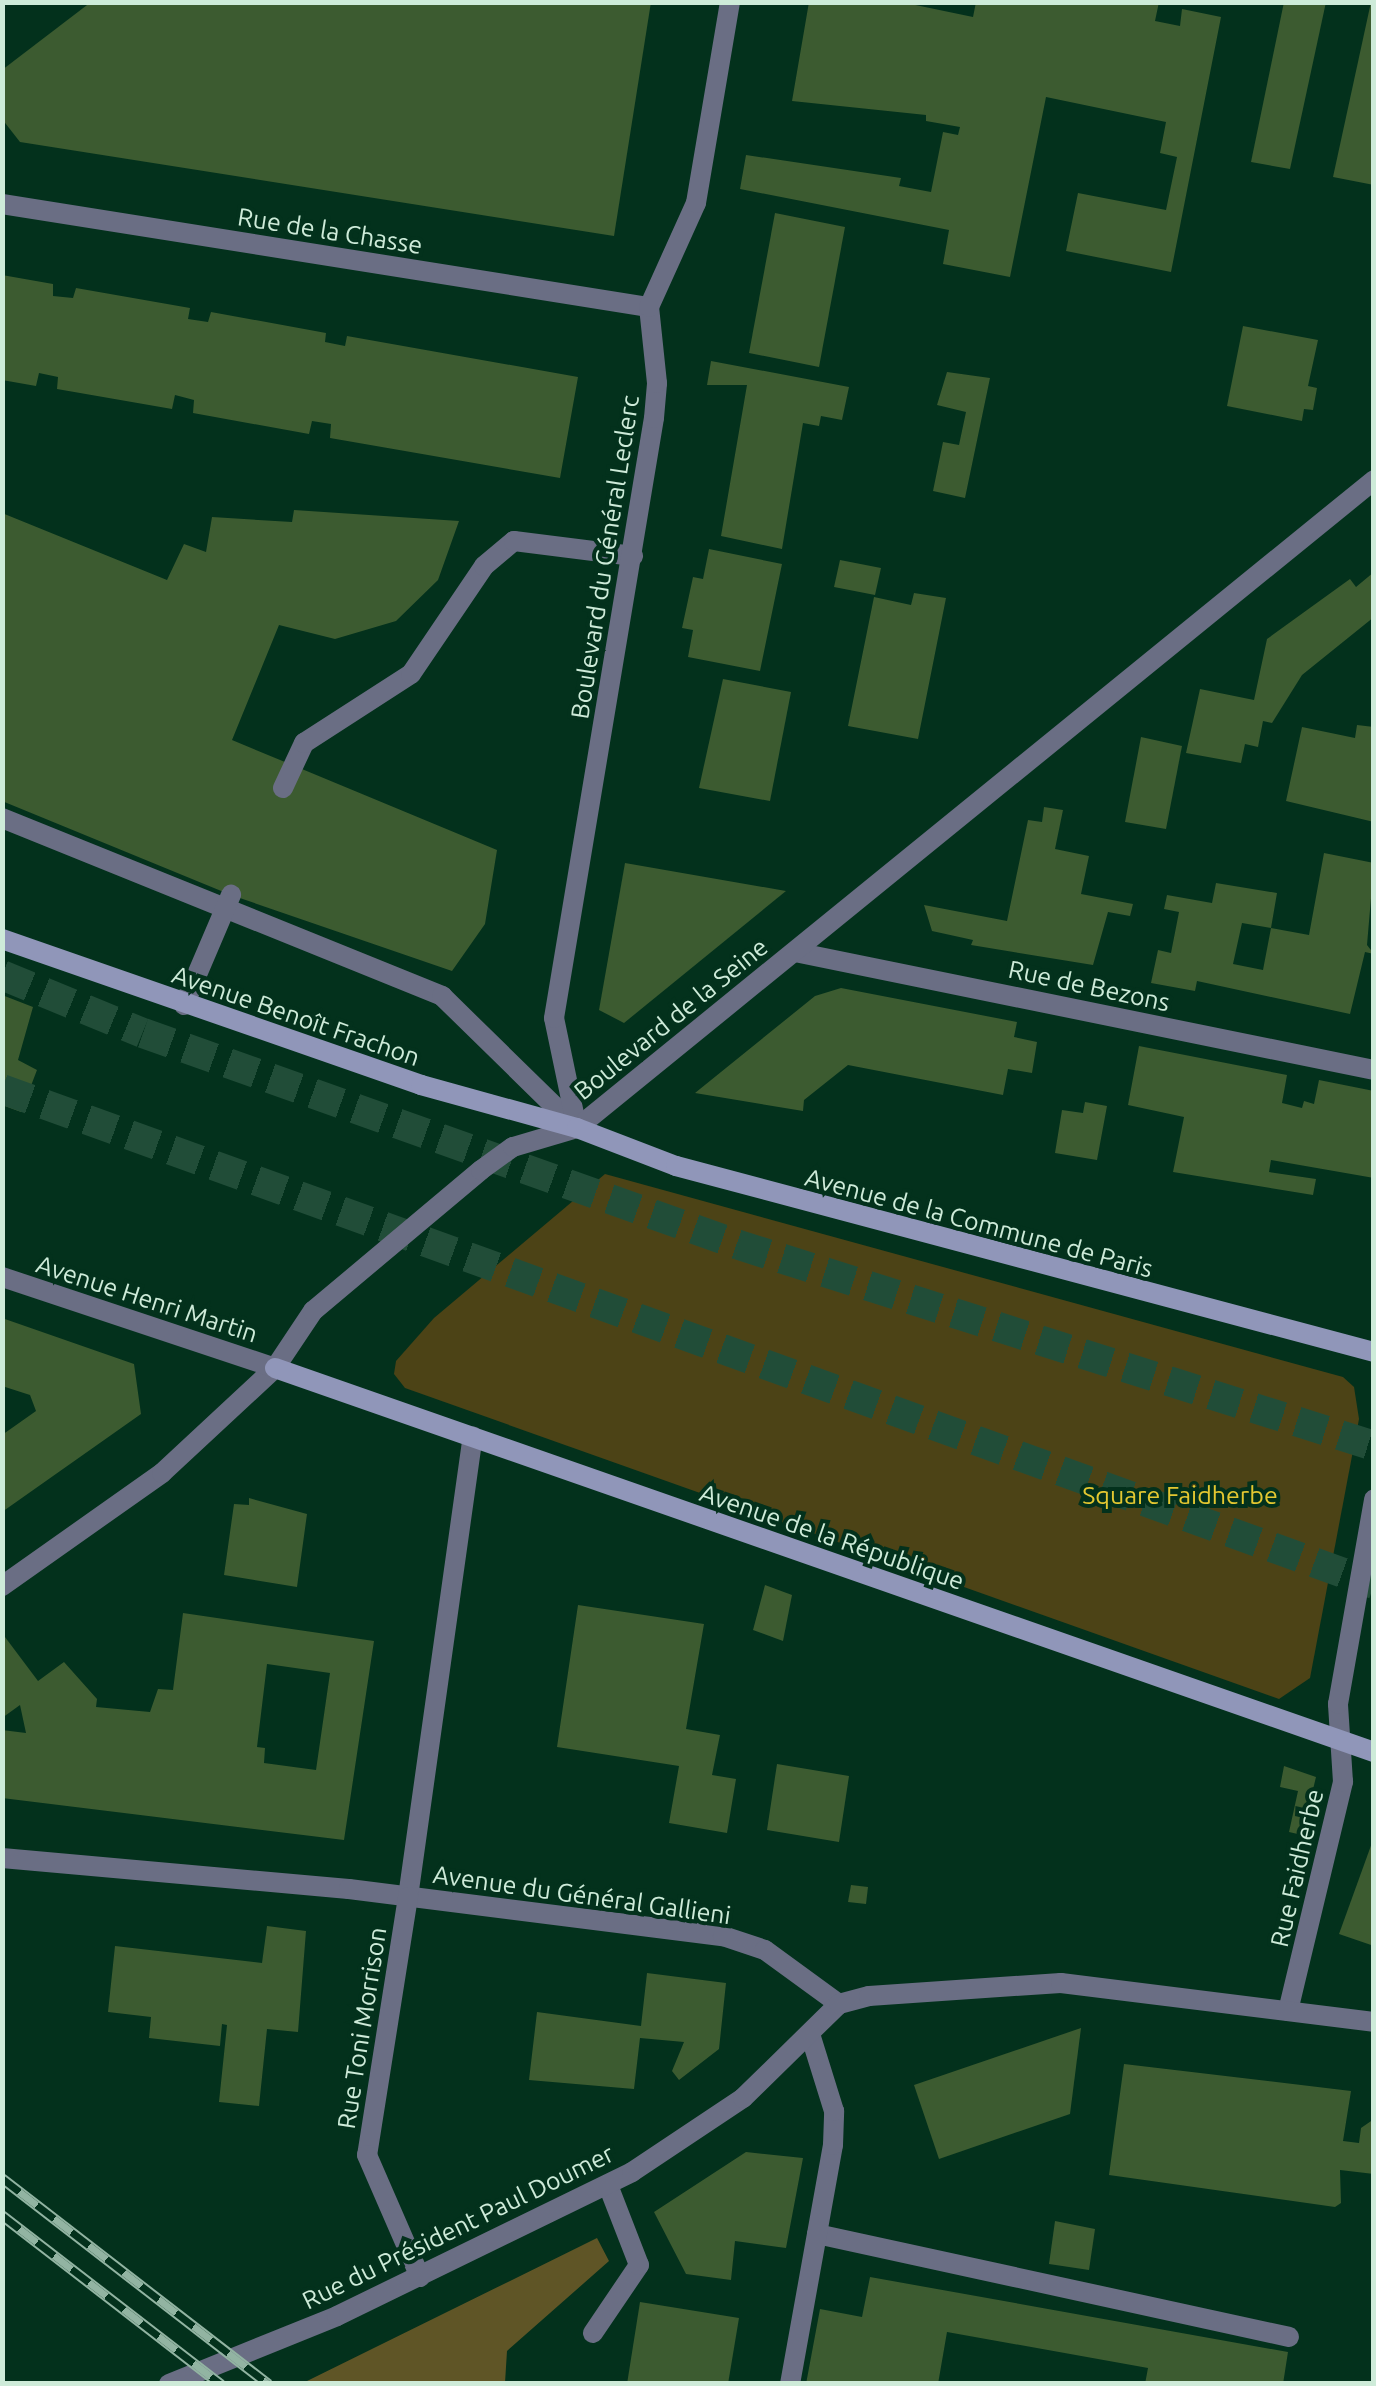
<!DOCTYPE html>
<meta charset="utf-8">
<style>
body{margin:0}
#map{position:relative;width:1376px;height:2386px;overflow:hidden;background:#03311c;font-family:Ubuntu,sans-serif}
div>[style]{position:absolute}
.green>*{inset:0;background:#4c4316}
.forest>*{inset:0;background:#5f5526}
.building>*{inset:0;background:#3c5b30}
.motorway-tunnel>*{height:30px;margin-top:-15px;transform-origin:0;background:repeating-linear-gradient(90deg,#214d38 0 30px,transparent 0 45px)}
.service>*{height:20px;margin:-10px;padding:0 10px;transform-origin:10px;border-radius:10px;background:#6a6e84}
.minor>*{height:20px;margin:-10px;padding:0 10px;transform-origin:10px;border-radius:10px;background:#6a6e84}
.tertiary>*{height:20px;margin:-10px;padding:0 10px;transform-origin:10px;border-radius:10px;background:#6a6e84}
.secondary>*{height:20px;margin:-10px;padding:0 10px;transform-origin:10px;border-radius:10px;background:#9096b9}
.rail>*{height:11px;margin-top:-5.5px;transform-origin:0;background:repeating-linear-gradient(90deg,#03311c 0 22px,#92b4a2 0 44px);box-sizing:border-box;border-block:2px solid #92b4a2}
span{translate:-50% -50%;white-space:nowrap;text-align:center;line-height:1.15;-webkit-text-stroke:8px #03311c;paint-order:stroke}
.street-label{font-size:25px;color:#ceebd9}
.park-label{font-size:25px;color:#e3c731}
.frame{position:absolute;inset:0;border:5px solid #ceebd9;pointer-events:none}
</style>
<div id="map">
<div class="green">
<div style="clip-path:polygon(605px 1174px,1343px 1377px,1354px 1387px,1359px 1419px,1310px 1678px,1279px 1699px,405px 1388px,394px 1374px,396px 1361px,434px 1318px)"></div>
</div>
<div class="forest">
<div style="clip-path:polygon(597px 2238px,609px 2261px,507px 2351px,505px 2383px,307px 2381px)"></div>
</div>
<div class="building">
<div style="clip-path:polygon(91px 2px,651px 2px,614px 236px,20px 142px,2px 119px,2px 70px)"></div>
<div style="clip-path:polygon(809px 2px,901px 2px,973px 17px,976px 2px,1159px 2px,1155px 21px,1180px 26px,1182px 9px,1221px 17px,1171px 272px,1066px 251px,1078px 193px,1166px 210px,1177px 157px,1160px 153px,1166px 122px,1046px 97px,1010px 277px,943px 264px,949px 230px,740px 189px,746px 155px,901px 178px,899px 186px,931px 192px,943px 132px,958px 135px,960px 127px,926px 121px,926px 115px,792px 101px)"></div>
<div style="clip-path:polygon(1284px 2px,1326px 2px,1290px 169px,1251px 162px)"></div>
<div style="clip-path:polygon(1371px 2px,1374px 2px,1374px 185px,1333px 177px)"></div>
<div style="clip-path:polygon(775px 213px,845px 227px,819px 367px,749px 353px)"></div>
<div style="clip-path:polygon(2px 275px,53px 284px,53px 296px,73px 298px,76px 288px,190px 308px,188px 319px,208px 322px,211px 312px,326px 333px,325px 342px,345px 346px,347px 336px,578px 377px,560px 478px,330px 438px,331px 424px,312px 421px,309px 434px,193px 413px,194px 400px,175px 395px,172px 409px,57px 389px,58px 377px,39px 373px,36px 386px,2px 380px)"></div>
<div style="clip-path:polygon(1243px 326px,1318px 340px,1308px 386px,1317px 388px,1313px 410px,1304px 409px,1302px 421px,1227px 406px)"></div>
<div style="clip-path:polygon(711px 361px,849px 387px,842px 420px,821px 416px,819px 426px,803px 423px,782px 549px,721px 536px,747px 385px,707px 385px)"></div>
<div style="clip-path:polygon(947px 372px,990px 378px,965px 498px,933px 491px,943px 442px,959px 445px,966px 412px,937px 405px)"></div>
<div style="clip-path:polygon(294px 510px,459px 521px,438px 580px,396px 621px,335px 639px,279px 625px,232px 740px,497px 850px,485px 924px,452px 971px,231px 895px,2px 801px,2px 513px,167px 580px,184px 544px,206px 552px,212px 517px,292px 522px)"></div>
<div style="clip-path:polygon(709px 549px,782px 564px,760px 671px,688px 657px,693px 630px,682px 628px,693px 577px,703px 579px)"></div>
<div style="clip-path:polygon(840px 560px,881px 568px,875px 595px,834px 587px)"></div>
<div style="clip-path:polygon(1374px 572px,1374px 617px,1302px 675px,1272px 723px,1263px 721px,1258px 747px,1245px 744px,1241px 763px,1186px 753px,1200px 689px,1254px 700px,1267px 639px,1350px 579px,1356px 587px)"></div>
<div style="clip-path:polygon(914px 593px,946px 598px,918px 739px,848px 726px,874px 597px,911px 605px)"></div>
<div style="clip-path:polygon(723px 679px,791px 692px,770px 801px,699px 788px)"></div>
<div style="clip-path:polygon(1357px 725px,1374px 727px,1374px 822px,1286px 801px,1302px 727px,1355px 738px)"></div>
<div style="clip-path:polygon(1141px 737px,1182px 746px,1166px 829px,1125px 822px)"></div>
<div style="clip-path:polygon(1044px 807px,1063px 810px,1055px 849px,1089px 856px,1081px 894px,1133px 904px,1130px 916px,1108px 912px,1093px 965px,971px 945px,973px 940px,932px 931px,924px 905px,1007px 921px,1028px 820px,1042px 822px)"></div>
<div style="clip-path:polygon(evenodd,1324px 853px,1374px 863px,1367px 945px,1374px 954px,1365px 952px,1350px 1014px,1197px 981px,1195px 991px,1151px 983px,1158px 950px,1171px 953px,1179px 912px,1164px 909px,1167px 895px,1212px 903px,1216px 883px,1277px 893px,1271px 928px,1309px 935px,1324px 853px,1242px 923px,1271px 928px,1263px 970px,1233px 964px,1242px 923px)"></div>
<div style="clip-path:polygon(625px 863px,786px 891px,624px 1023px,599px 1010px)"></div>
<div style="clip-path:polygon(841px 988px,1017px 1022px,1014px 1037px,1037px 1042px,1032px 1073px,1008px 1069px,1003px 1095px,848px 1065px,804px 1100px,803px 1111px,695px 1093px,815px 996px)"></div>
<div style="clip-path:polygon(2px 995px,33px 1007px,18px 1060px,37px 1070px,21px 1112px,2px 1105px)"></div>
<div style="clip-path:polygon(1139px 1046px,1287px 1075px,1282px 1103px,1302px 1108px,1304px 1101px,1314px 1104px,1319px 1080px,1374px 1091px,1374px 1178px,1271px 1160px,1269px 1172px,1316px 1179px,1313px 1195px,1173px 1172px,1184px 1117px,1128px 1105px)"></div>
<div style="clip-path:polygon(1085px 1102px,1107px 1106px,1097px 1160px,1055px 1153px,1062px 1110px,1083px 1113px)"></div>
<div style="clip-path:polygon(2px 1318px,134px 1364px,141px 1414px,2px 1512px,2px 1435px,36px 1411px,30px 1395px,2px 1386px)"></div>
<div style="clip-path:polygon(249px 1498px,307px 1514px,297px 1587px,224px 1575px,234px 1504px,249px 1505px)"></div>
<div style="clip-path:polygon(765px 1585px,792px 1595px,783px 1641px,753px 1630px)"></div>
<div style="clip-path:polygon(578px 1605px,704px 1624px,686px 1729px,720px 1735px,712px 1775px,736px 1779px,727px 1833px,669px 1823px,679px 1766px,557px 1747px)"></div>
<div style="clip-path:polygon(evenodd,183px 1613px,374px 1641px,344px 1840px,2px 1798px,2px 1730px,26px 1733px,20px 1705px,2px 1718px,2px 1633px,38px 1681px,64px 1662px,97px 1699px,96px 1707px,150px 1712px,158px 1689px,173px 1690px,183px 1613px,267px 1664px,330px 1673px,316px 1770px,264px 1763px,265px 1748px,257px 1747px,267px 1664px)"></div>
<div style="clip-path:polygon(777px 1764px,849px 1776px,839px 1842px,767px 1830px)"></div>
<div style="clip-path:polygon(1284px 1766px,1316px 1777px,1302px 1835px,1289px 1832px,1298px 1791px,1280px 1787px)"></div>
<div style="clip-path:polygon(1373px 1840px,1374px 1840px,1374px 1946px,1339px 1934px)"></div>
<div style="clip-path:polygon(851px 1885px,868px 1887px,866px 1904px,848px 1902px)"></div>
<div style="clip-path:polygon(267px 1926px,306px 1931px,298px 2032px,267px 2029px,259px 2106px,219px 2102px,227px 2025px,222px 2024px,220px 2046px,149px 2038px,151px 2017px,108px 2012px,115px 1946px,262px 1963px)"></div>
<div style="clip-path:polygon(647px 1973px,726px 1983px,719px 2049px,679px 2080px,672px 2071px,684px 2042px,640px 2038px,634px 2089px,529px 2080px,537px 2012px,641px 2026px)"></div>
<div style="clip-path:polygon(1081px 2028px,1070px 2114px,939px 2159px,914px 2085px)"></div>
<div style="clip-path:polygon(1124px 2064px,1351px 2091px,1343px 2141px,1359px 2143px,1361px 2128px,1374px 2119px,1374px 2174px,1340px 2170px,1341px 2203px,1335px 2207px,1109px 2175px)"></div>
<div style="clip-path:polygon(746px 2152px,803px 2158px,786px 2248px,735px 2241px,731px 2280px,686px 2274px,654px 2212px)"></div>
<div style="clip-path:polygon(1055px 2221px,1095px 2229px,1089px 2270px,1049px 2264px)"></div>
<div style="clip-path:polygon(870px 2277px,1288px 2352px,1283px 2384px,1145px 2384px,1148px 2368px,947px 2332px,938px 2384px,806px 2384px,820px 2309px,862px 2317px)"></div>
<div style="clip-path:polygon(640px 2302px,739px 2318px,728px 2384px,627px 2384px)"></div>
</div>
<div class="motorway-tunnel">
<div style="left:2px;top:975px;width:152px;rotate:22.4deg"></div>
<div style="left:143px;top:1033px;width:633px;rotate:19.58deg"></div>
<div style="left:739px;top:1245px;width:666px;rotate:17.56deg"></div>
<div style="left:2px;top:1089px;width:1459px;rotate:19.84deg"></div>
</div>
<div class="service">
<div style="left:283px;top:788px;width:50px;rotate:-65deg"></div>
<div style="left:304px;top:743px;width:127px;rotate:-32.8deg"></div>
<div style="left:411px;top:674px;width:130px;rotate:-55.9deg"></div>
<div style="left:484px;top:566px;width:39px;rotate:-40deg"></div>
<div style="left:514px;top:541px;width:120px;rotate:7.2deg"></div>
<div style="left:2px;top:818px;width:475px;rotate:22deg"></div>
<div style="left:442px;top:996px;width:189px;rotate:44.4deg"></div>
<div style="left:184px;top:1005px;width:120px;rotate:-66.9deg"></div>
<div style="left:817px;top:2234px;width:483px;rotate:12.3deg"></div>
<div style="left:593px;top:2333px;width:82px;rotate:-55.9deg"></div>
<div style="left:639px;top:2265px;width:86px;rotate:-111.2deg"></div>
</div>
<div class="minor">
<div style="left:2px;top:204px;width:655px;rotate:9.05deg"></div>
<div style="left:795px;top:952px;width:591px;rotate:11.52deg"></div>
<div style="left:577px;top:1128px;width:112px;rotate:-101.8deg"></div>
<div style="left:554px;top:1018px;width:608px;rotate:-80.54deg"></div>
<div style="left:654px;top:418px;width:35px;rotate:-85deg"></div>
<div style="left:657px;top:383px;width:76px;rotate:-96deg"></div>
<div style="left:649px;top:307px;width:114px;rotate:-65.7deg"></div>
<div style="left:696px;top:203px;width:204px;rotate:-80.4deg"></div>
<div style="left:2px;top:1586px;width:196px;rotate:-35.2deg"></div>
<div style="left:162px;top:1473px;width:154px;rotate:-42.9deg"></div>
<div style="left:275px;top:1368px;width:69px;rotate:-56.3deg"></div>
<div style="left:313px;top:1311px;width:219px;rotate:-40deg"></div>
<div style="left:481px;top:1170px;width:39px;rotate:-36deg"></div>
<div style="left:513px;top:1147px;width:67px;rotate:-16.5deg"></div>
<div style="left:577px;top:1128px;width:1027px;rotate:-39.11deg"></div>
<div style="left:2px;top:1858px;width:348px;rotate:5.1deg"></div>
<div style="left:349px;top:1889px;width:377px;rotate:7.2deg"></div>
<div style="left:723px;top:1936px;width:44px;rotate:18.4deg"></div>
<div style="left:765px;top:1950px;width:92px;rotate:36.1deg"></div>
<div style="left:408px;top:1897px;width:465px;rotate:-82deg"></div>
<div style="left:1288px;top:2011px;width:236px;rotate:-76.5deg"></div>
<div style="left:1343px;top:1782px;width:78px;rotate:-93.7deg"></div>
<div style="left:1338px;top:1704px;width:208px;rotate:-80deg"></div>
<div style="left:790px;top:2384px;width:243px;rotate:-79.8deg"></div>
<div style="left:833px;top:2145px;width:34px;rotate:-88deg"></div>
<div style="left:834px;top:2111px;width:77px;rotate:-107.3deg"></div>
</div>
<div class="tertiary">
<div style="left:2px;top:1277px;width:288px;rotate:18.4deg"></div>
<div style="left:408px;top:1897px;width:261px;rotate:99deg"></div>
<div style="left:367px;top:2155px;width:133px;rotate:66.5deg"></div>
<div style="left:169px;top:2384px;width:181px;rotate:-22deg"></div>
<div style="left:337px;top:2316px;width:328px;rotate:-26deg"></div>
<div style="left:632px;top:2172px;width:133px;rotate:-33.7deg"></div>
<div style="left:743px;top:2098px;width:134px;rotate:-44.4deg"></div>
<div style="left:839px;top:2004px;width:31px;rotate:-15deg"></div>
<div style="left:869px;top:1996px;width:192px;rotate:-3.9deg"></div>
<div style="left:1061px;top:1983px;width:315px;rotate:7.1deg"></div>
</div>
<div class="secondary">
<div style="left:2px;top:939px;width:444px;rotate:19.2deg"></div>
<div style="left:421px;top:1085px;width:162px;rotate:15.4deg"></div>
<div style="left:577px;top:1128px;width:106px;rotate:21deg"></div>
<div style="left:676px;top:1166px;width:722px;rotate:14.92deg"></div>
<div style="left:275px;top:1368px;width:1164px;rotate:19.26deg"></div>
</div>
<div class="rail">
<div style="left:2px;top:2178px;width:337px;rotate:37.7deg"></div>
<div style="left:2px;top:2215px;width:277px;rotate:37.7deg"></div>
</div>
<div class="street-label">
<span style="left:330px;top:231px;rotate:9deg">Rue de la Chasse</span>
<span style="left:605px;top:557px;rotate:-81deg">Boulevard du Général Leclerc</span>
<span style="left:1089px;top:986px;rotate:12deg">Rue de Bezons</span>
<span style="left:296px;top:1016px;rotate:19deg">Avenue Benoît Frachon</span>
<span style="left:671px;top:1019px;rotate:-39deg">Boulevard de la Seine</span>
<span style="left:979px;top:1223px;rotate:15deg">Avenue de la Commune de Paris</span>
<span style="left:147px;top:1299px;rotate:18deg">Avenue Henri Martin</span>
<span style="left:832px;top:1537px;rotate:19deg">Avenue de la République</span>
<span style="left:1297px;top:1868px;rotate:-77deg">Rue Faidherbe</span>
<span style="left:582px;top:1895px;rotate:8deg">Avenue du Général Gallieni</span>
<span style="left:362px;top:2028px;rotate:-81deg">Rue Toni Morrison</span>
<span style="left:458px;top:2227px;rotate:-26deg">Rue du Président Paul Doumer</span>
</div>
<div class="park-label">
<span style="left:1180px;top:1495px">Square Faidherbe</span>
</div>
<div class="frame"></div>
</div>
